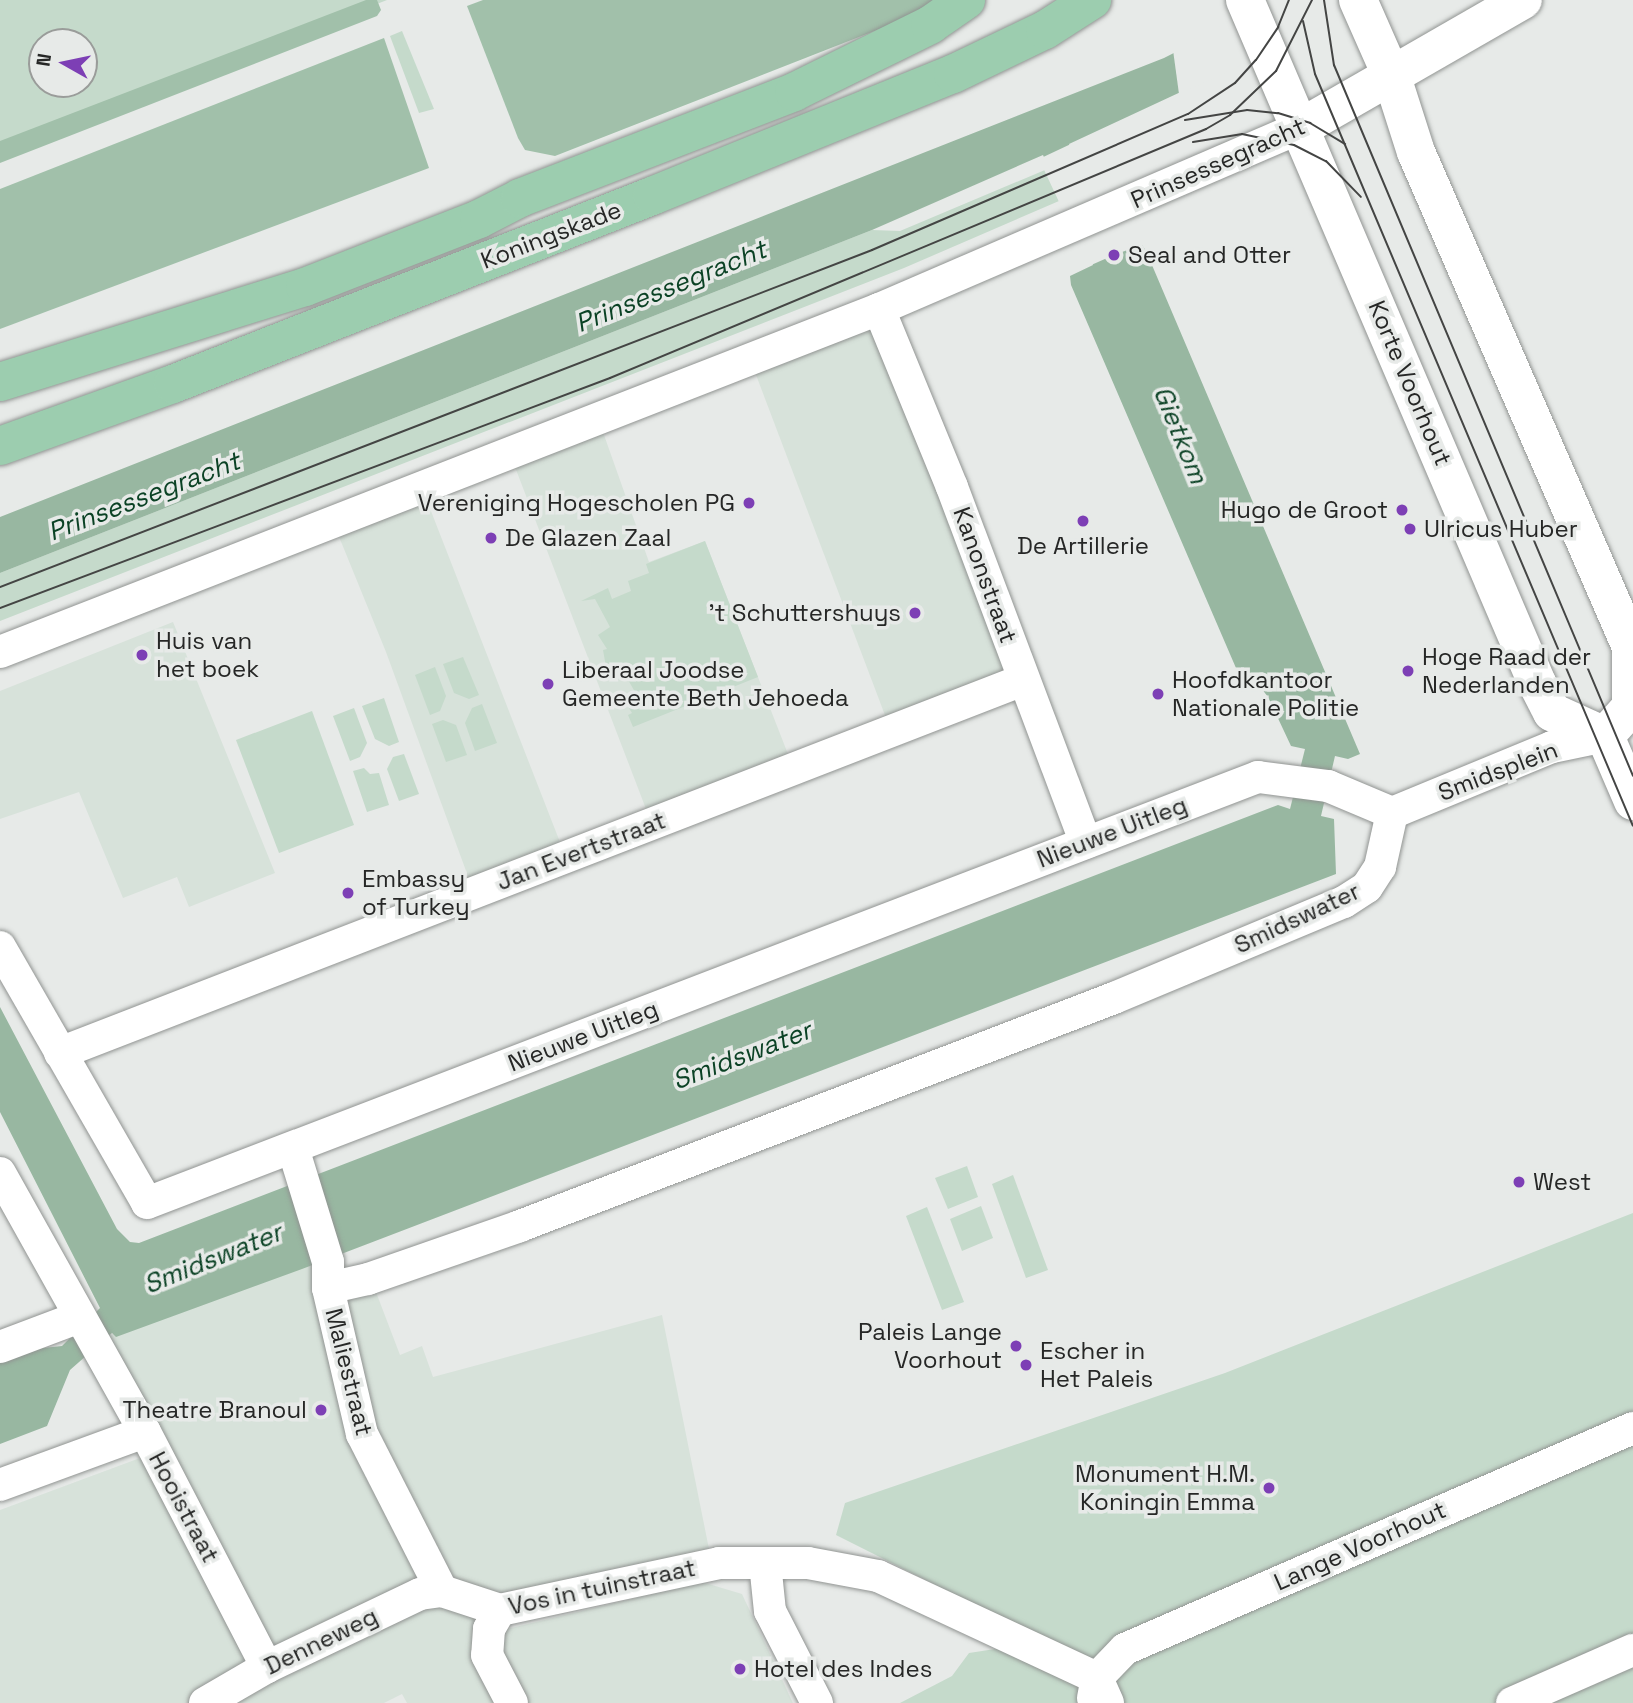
<!DOCTYPE html>
<style>
body{margin:0}
#map{position:relative;width:1633px;height:1703px;overflow:hidden;background:#e7eae8;font-family:"Space Grotesk",sans-serif}
div>[style]{position:absolute}
.built>*{inset:0;background:#d7e2da}
.green>*{inset:0;background:#c5dacb}
.forest>*{inset:0;background:#a1c0aa}
.water>*{inset:0;background:#98b7a1}
.pier>*{inset:0;background:#e7eae8}
.roads{filter:drop-shadow(0 0 2px #919492) drop-shadow(0 0 2px #919492)}
.minor>*{height:32px;margin:-16px;padding:0 16px;transform-origin:16px;border-radius:16px;background:#fff}
.tertiary>*{height:38px;margin:-19px;padding:0 19px;transform-origin:19px;border-radius:19px;background:#fff}
.primary>*{height:38px;margin:-19px;padding:0 19px;transform-origin:19px;border-radius:19px;background:#9ccdaf}
.tram>*{height:2px;margin:-1px;padding:0 1px;transform-origin:1px;border-radius:1px;background:#444544}
.dots>*{width:19px;height:19px;translate:-50% -50%;box-sizing:border-box;border:4px solid #e7eae8;border-radius:50%}
span{translate:-50% -50%;white-space:nowrap;text-align:center;line-height:1.15;-webkit-text-stroke:7px #e7eae8;paint-order:stroke}
.street-label{font-size:24px;color:#262726}
.poi-label{font-size:24px;color:#262726}
.left{translate:0 -50%;text-align:left}
.right{translate:-100% -50%;text-align:right}
.water-label{font-size:26px;color:#0b4225;font-style:italic}
.north{position:absolute;left:28px;top:28px;width:70px;height:70px;box-sizing:border-box;background:#e7eae8;border:2px solid #9a9c9a;border-radius:50%;rotate:279deg;font-size:19px;font-weight:700;line-height:28px;text-align:center;color:#262726}
.north::after{content:'';display:block;margin:auto;width:24px;height:32px;background:#7d3fb5;clip-path:polygon(50% 0,100% 100%,50% 72%,0 100%)}
</style>
<div id="map">
<div class="built">
<div style="clip-path:polygon(879px 309px,1022px 679px,891px 731px,750px 359px)"></div>
<div style="clip-path:polygon(598px 418px,649px 562px,705px 541px,793px 767px,651px 822px,510px 454px)"></div>
<div style="clip-path:polygon(422px 488px,565px 855px,473px 890px,386px 652px,333px 522px)"></div>
<div style="clip-path:polygon(173px 622px,275px 873px,189px 907px,177px 877px,123px 898px,79px 792px,0 819px,0 691px)"></div>
<div style="clip-path:polygon(318px 1254px,351px 1283px,371px 1279px,400px 1355px,422px 1346px,433px 1377px,662px 1315px,710px 1554px,471px 1609px,512px 1703px,407px 1703px,402px 1694px,384px 1703px,0 1703px,0 1510px,167px 1448px,105px 1337px)"></div>
<div style="clip-path:polygon(702px 1582px,742px 1594px,793px 1703px,520px 1703px,486px 1634px)"></div>
</div>
<div class="green">
<div style="clip-path:polygon(evenodd,0 0,387px 0,0 152px,0 0,42px 42px,84px 42px,84px 84px,42px 84px,42px 42px)"></div>
<div style="clip-path:polygon(402px 31px,434px 109px,419px 113px,390px 36px)"></div>
<div style="clip-path:polygon(1045px 170px,1059px 201px,904px 268px,0 621px,0 573px,872px 230px,900px 231px)"></div>
<div style="clip-path:polygon(705px 541px,758px 677px,633px 727px,628px 715px,632px 713px,623px 699px,635px 692px,619px 664px,606px 667px,603px 650px,607px 649px,598px 635px,610px 627px,595px 599px,581px 601px,608px 588px,612px 599px,631px 591px,628px 581px,649px 573px,646px 564px)"></div>
<div style="clip-path:polygon(463px 657px,479px 695px,469px 699px,454px 693px,443px 664px)"></div>
<div style="clip-path:polygon(435px 667px,446px 696px,440px 711px,430px 715px,415px 675px)"></div>
<div style="clip-path:polygon(384px 698px,399px 742px,389px 746px,375px 739px,362px 706px)"></div>
<div style="clip-path:polygon(482px 704px,497px 743px,475px 751px,465px 723px,472px 708px)"></div>
<div style="clip-path:polygon(354px 708px,367px 743px,360px 757px,350px 761px,333px 716px)"></div>
<div style="clip-path:polygon(312px 711px,354px 825px,279px 853px,236px 740px)"></div>
<div style="clip-path:polygon(443px 720px,456px 725px,467px 755px,446px 762px,432px 724px)"></div>
<div style="clip-path:polygon(404px 754px,419px 794px,399px 801px,387px 769px,393px 757px)"></div>
<div style="clip-path:polygon(364px 768px,370px 774px,379px 773px,389px 805px,367px 812px,353px 771px)"></div>
<div style="clip-path:polygon(967px 1166px,978px 1197px,948px 1209px,935px 1178px)"></div>
<div style="clip-path:polygon(1013px 1175px,1048px 1270px,1026px 1278px,992px 1184px)"></div>
<div style="clip-path:polygon(981px 1206px,993px 1238px,962px 1251px,950px 1219px)"></div>
<div style="clip-path:polygon(927px 1207px,964px 1302px,942px 1310px,906px 1216px)"></div>
<div style="clip-path:polygon(1633px 1213px,1633px 1703px,900px 1703px,952px 1676px,969px 1653px,1047px 1641px,836px 1535px,845px 1503px,1225px 1373px)"></div>
</div>
<div class="forest">
<div style="clip-path:polygon(366px 0,377px 0,381px 10px,377px 16px,0 163px,0 141px)"></div>
<div style="clip-path:polygon(483px 0,941px 0,905px 19px,555px 156px,525px 150px,518px 138px,467px 6px)"></div>
<div style="clip-path:polygon(384px 38px,429px 168px,0 329px,0 189px)"></div>
</div>
<div class="water">
<div style="clip-path:polygon(1278px 0,1378px 0,1069px 144px,1119px 253px,1142px 245px,1146px 251px,1360px 754px,1348px 759px,1335px 756px,1321px 816px,1334px 819px,1336px 874px,302px 1269px,116px 1337px,112px 1333px,70px 1370px,47px 1426px,0 1444px,0 1359px,24px 1350px,62px 1346px,100px 1308px,0 1112px,0 1007px,117px 1229px,130px 1242px,139px 1243px,1278px 805px,1290px 809px,1305px 749px,1291px 746px,1268px 697px,1252px 676px,1239px 675px,1071px 285px,1070px 276px,1093px 265px,1043px 155px,872px 230px,0 573px,0 517px,1164px 58px)"></div>
</div>
<div class="pier">
<div style="clip-path:polygon(1270px 0,1382px 0,1179px 94px,1173px 50px)"></div>
<div style="clip-path:polygon(1073px 143px,1123px 251px,1089px 266px,1039px 159px)"></div>
</div>
<div class="roads">
<div class="minor">
<div style="left:879px;top:309px;width:192px;rotate:67.7deg"></div>
<div style="left:952px;top:487px;width:380px;rotate:69.4deg"></div>
<div style="left:0;top:652px;width:944px;rotate:-21.32deg"></div>
<div style="left:879px;top:309px;width:458px;rotate:-23.3deg"></div>
<div style="left:1392px;top:813px;width:173px;rotate:-22.4deg"></div>
<div style="left:1552px;top:747px;width:54px;rotate:-11.7deg"></div>
<div style="left:0;top:947px;width:295px;rotate:60.1deg"></div>
<div style="left:147px;top:1203px;width:1190px;rotate:-20.98deg"></div>
<div style="left:1258px;top:777px;width:71px;rotate:7.3deg"></div>
<div style="left:1328px;top:786px;width:69px;rotate:22.9deg"></div>
<div style="left:60px;top:1053px;width:1033px;rotate:-21.17deg"></div>
<div style="left:293px;top:1148px;width:119px;rotate:72.9deg"></div>
<div style="left:328px;top:1262px;width:26px;rotate:90deg"></div>
<div style="left:328px;top:1288px;width:150px;rotate:76.9deg"></div>
<div style="left:362px;top:1434px;width:176px;rotate:63deg"></div>
<div style="left:0;top:1173px;width:297px;rotate:60.8deg"></div>
<div style="left:145px;top:1432px;width:265px;rotate:62.6deg"></div>
<div style="left:328px;top:1288px;width:41px;rotate:-12.7deg"></div>
<div style="left:368px;top:1279px;width:161px;rotate:-19.2deg"></div>
<div style="left:520px;top:1226px;width:636px;rotate:-21deg"></div>
<div style="left:1114px;top:998px;width:249px;rotate:-22.7deg"></div>
<div style="left:1344px;top:902px;width:27px;rotate:-33deg"></div>
<div style="left:1367px;top:887px;width:24px;rotate:-57deg"></div>
<div style="left:1380px;top:867px;width:55px;rotate:-77.5deg"></div>
<div style="left:0;top:1347px;width:85px;rotate:-20.6deg"></div>
<div style="left:0;top:1485px;width:154px;rotate:-20.1deg"></div>
<div style="left:765px;top:1563px;width:48px;rotate:84.1deg"></div>
<div style="left:770px;top:1611px;width:103px;rotate:62.9deg"></div>
<div style="left:500px;top:1610px;width:22px;rotate:120deg"></div>
<div style="left:489px;top:1629px;width:26px;rotate:94deg"></div>
<div style="left:487px;top:1655px;width:54px;rotate:62.5deg"></div>
<div style="left:1093px;top:1698px;width:20px;rotate:-79deg"></div>
<div style="left:1097px;top:1678px;width:40px;rotate:-46deg"></div>
<div style="left:1125px;top:1649px;width:554px;rotate:-23.51deg"></div>
<div style="left:205px;top:1703px;width:72px;rotate:-30.1deg"></div>
<div style="left:267px;top:1667px;width:170px;rotate:-25.5deg"></div>
<div style="left:420px;top:1594px;width:22px;rotate:-8deg"></div>
<div style="left:442px;top:1591px;width:61px;rotate:18.1deg"></div>
<div style="left:500px;top:1610px;width:224px;rotate:-12.1deg"></div>
<div style="left:719px;top:1563px;width:89px"></div>
<div style="left:808px;top:1563px;width:71px;rotate:10.5deg"></div>
<div style="left:878px;top:1576px;width:242px;rotate:25deg"></div>
<div style="left:1097px;top:1678px;width:27px;rotate:66deg"></div>
<div style="left:1512px;top:1703px;width:132px;rotate:-23.7deg"></div>
</div>
<div class="tertiary">
<div style="left:1245px;top:0;width:743px;rotate:66.85deg"></div>
<div style="left:1537px;top:683px;width:33px;rotate:63deg"></div>
<div style="left:1552px;top:712px;width:58px;rotate:24.4deg"></div>
<div style="left:1358px;top:0;width:84px;rotate:66.2deg"></div>
<div style="left:1392px;top:77px;width:79px;rotate:72.3deg"></div>
<div style="left:1416px;top:152px;width:540px;rotate:66.52deg"></div>
<div style="left:1631px;top:647px;width:60px;rotate:90deg"></div>
<div style="left:1631px;top:707px;width:39px;rotate:132deg"></div>
<div style="left:1300px;top:128px;width:257px;rotate:-29.9deg"></div>
<div style="left:1605px;top:736px;width:71px;rotate:66.7deg"></div>
</div>
<div class="primary">
<div style="left:0;top:382px;width:319px;rotate:-17.3deg"></div>
<div style="left:305px;top:287px;width:187px;rotate:-21.3deg"></div>
<div style="left:479px;top:219px;width:46px;rotate:-27.1deg"></div>
<div style="left:520px;top:198px;width:294px;rotate:-21.1deg"></div>
<div style="left:794px;top:92px;width:152px;rotate:-26.2deg"></div>
<div style="left:930px;top:25px;width:44px;rotate:-34.8deg"></div>
<div style="left:0;top:446px;width:184px;rotate:-19.7deg"></div>
<div style="left:173px;top:384px;width:515px;rotate:-21.43deg"></div>
<div style="left:652px;top:196px;width:325px;rotate:-22.1deg"></div>
<div style="left:953px;top:74px;width:102px;rotate:-25.6deg"></div>
<div style="left:1045px;top:30px;width:56px;rotate:-32.6deg"></div>
</div>
</div>
<div class="tram">
<div style="left:1324px;top:0;width:66px;rotate:81.3deg"></div>
<div style="left:1334px;top:65px;width:771px;rotate:67.19deg"></div>
<div style="left:1303px;top:21px;width:54px;rotate:77.2deg"></div>
<div style="left:1315px;top:74px;width:816px;rotate:67.08deg"></div>
<div style="left:1185px;top:120px;width:63px;rotate:-9.2deg"></div>
<div style="left:1247px;top:110px;width:31px;rotate:6deg"></div>
<div style="left:1278px;top:113px;width:34px;rotate:17deg"></div>
<div style="left:1310px;top:123px;width:41px;rotate:31deg"></div>
<div style="left:1193px;top:142px;width:50px;rotate:-9.3deg"></div>
<div style="left:1242px;top:134px;width:53px;rotate:11.9deg"></div>
<div style="left:1294px;top:145px;width:36px;rotate:27deg"></div>
<div style="left:1326px;top:161px;width:50px;rotate:45.8deg"></div>
<div style="left:0;top:587px;width:935px;rotate:-21.13deg"></div>
<div style="left:872px;top:250px;width:344px;rotate:-23.3deg"></div>
<div style="left:1188px;top:114px;width:56px;rotate:-33.4deg"></div>
<div style="left:1235px;top:83px;width:31px;rotate:-48deg"></div>
<div style="left:1256px;top:60px;width:40px;rotate:-56deg"></div>
<div style="left:1278px;top:27px;width:29px;rotate:-68deg"></div>
<div style="left:0;top:608px;width:652px;rotate:-20.66deg"></div>
<div style="left:610px;top:378px;width:646px;rotate:-22.67deg"></div>
<div style="left:1206px;top:129px;width:28px;rotate:-30deg"></div>
<div style="left:1230px;top:115px;width:64px;rotate:-43.7deg"></div>
<div style="left:1276px;top:71px;width:80px;rotate:-63.1deg"></div>
</div>
<div class="dots">
<div style="left:1114px;top:255px;background:#7d3fb5"></div>
<div style="left:749px;top:503px;background:#7d3fb5"></div>
<div style="left:1402px;top:510px;background:#7d3fb5"></div>
<div style="left:1083px;top:521px;background:#7d3fb5"></div>
<div style="left:1410px;top:529px;background:#7d3fb5"></div>
<div style="left:491px;top:538px;background:#7d3fb5"></div>
<div style="left:915px;top:613px;background:#7d3fb5"></div>
<div style="left:142px;top:655px;background:#7d3fb5"></div>
<div style="left:1408px;top:671px;background:#7d3fb5"></div>
<div style="left:548px;top:684px;background:#7d3fb5"></div>
<div style="left:1158px;top:694px;background:#7d3fb5"></div>
<div style="left:348px;top:893px;background:#7d3fb5"></div>
<div style="left:1519px;top:1182px;background:#7d3fb5"></div>
<div style="left:1016px;top:1346px;background:#7d3fb5"></div>
<div style="left:1026px;top:1365px;background:#7d3fb5"></div>
<div style="left:321px;top:1410px;background:#7d3fb5"></div>
<div style="left:1269px;top:1488px;background:#7d3fb5"></div>
<div style="left:740px;top:1669px;background:#7d3fb5"></div>
</div>
<div class="street-label">
<span style="left:1218px;top:163px;rotate:-24deg">Prinsessegracht</span>
<span style="left:551px;top:235px;rotate:-21deg">Koningskade</span>
<span style="left:1410px;top:383px;rotate:67deg">Korte Voorhout</span>
<span style="left:985px;top:575px;rotate:70deg">Kanonstraat</span>
<span style="left:1498px;top:771px;rotate:-21deg">Smidsplein</span>
<span style="left:1112px;top:832px;rotate:-21deg">Nieuwe Uitleg</span>
<span style="left:581px;top:851px;rotate:-21deg">Jan Evertstraat</span>
<span style="left:1297px;top:918px;rotate:-25deg">Smidswater</span>
<span style="left:583px;top:1036px;rotate:-21deg">Nieuwe Uitleg</span>
<span style="left:349px;top:1372px;rotate:76deg">Maliestraat</span>
<span style="left:184px;top:1507px;rotate:62deg">Hooistraat</span>
<span style="left:1360px;top:1546px;rotate:-24deg">Lange Voorhout</span>
<span style="left:602px;top:1587px;rotate:-12deg">Vos in tuinstraat</span>
<span style="left:321px;top:1641px;rotate:-26deg">Denneweg</span>
</div>
<div class="poi-label">
<span class="left" style="left:1128px;top:255px">Seal and Otter</span>
<span class="right" style="left:735px;top:503px">Vereniging Hogescholen PG</span>
<span class="right" style="left:1388px;top:510px">Hugo de Groot</span>
<span class="left" style="left:1424px;top:529px">Ulricus Huber</span>
<span class="left" style="left:505px;top:538px">De Glazen Zaal</span>
<span style="left:1083px;top:546px">De Artillerie</span>
<span class="right" style="left:901px;top:613px">'t Schuttershuys</span>
<span class="left" style="left:156px;top:655px">Huis van<br>het boek</span>
<span class="left" style="left:1422px;top:671px">Hoge Raad der<br>Nederlanden</span>
<span class="left" style="left:562px;top:684px">Liberaal Joodse<br>Gemeente Beth Jehoeda</span>
<span class="left" style="left:1172px;top:694px">Hoofdkantoor<br>Nationale Politie</span>
<span class="left" style="left:362px;top:893px">Embassy<br>of Turkey</span>
<span class="left" style="left:1533px;top:1182px">West</span>
<span class="right" style="left:1002px;top:1346px">Paleis Lange<br>Voorhout</span>
<span class="left" style="left:1040px;top:1365px">Escher in<br>Het Paleis</span>
<span class="right" style="left:307px;top:1410px">Theatre Branoul</span>
<span class="right" style="left:1255px;top:1488px">Monument H.M.<br>Koningin Emma</span>
<span class="left" style="left:754px;top:1669px">Hotel des Indes</span>
</div>
<div class="water-label">
<span style="left:671px;top:287px;rotate:-22deg">Prinsessegracht</span>
<span style="left:1180px;top:435px;rotate:68deg">Gietkom</span>
<span style="left:144px;top:497px;rotate:-21deg">Prinsessegracht</span>
<span style="left:742px;top:1056px;rotate:-21deg">Smidswater</span>
<span style="left:213px;top:1259px;rotate:-22deg">Smidswater</span>
</div>
<div class="north">N</div>
</div>
